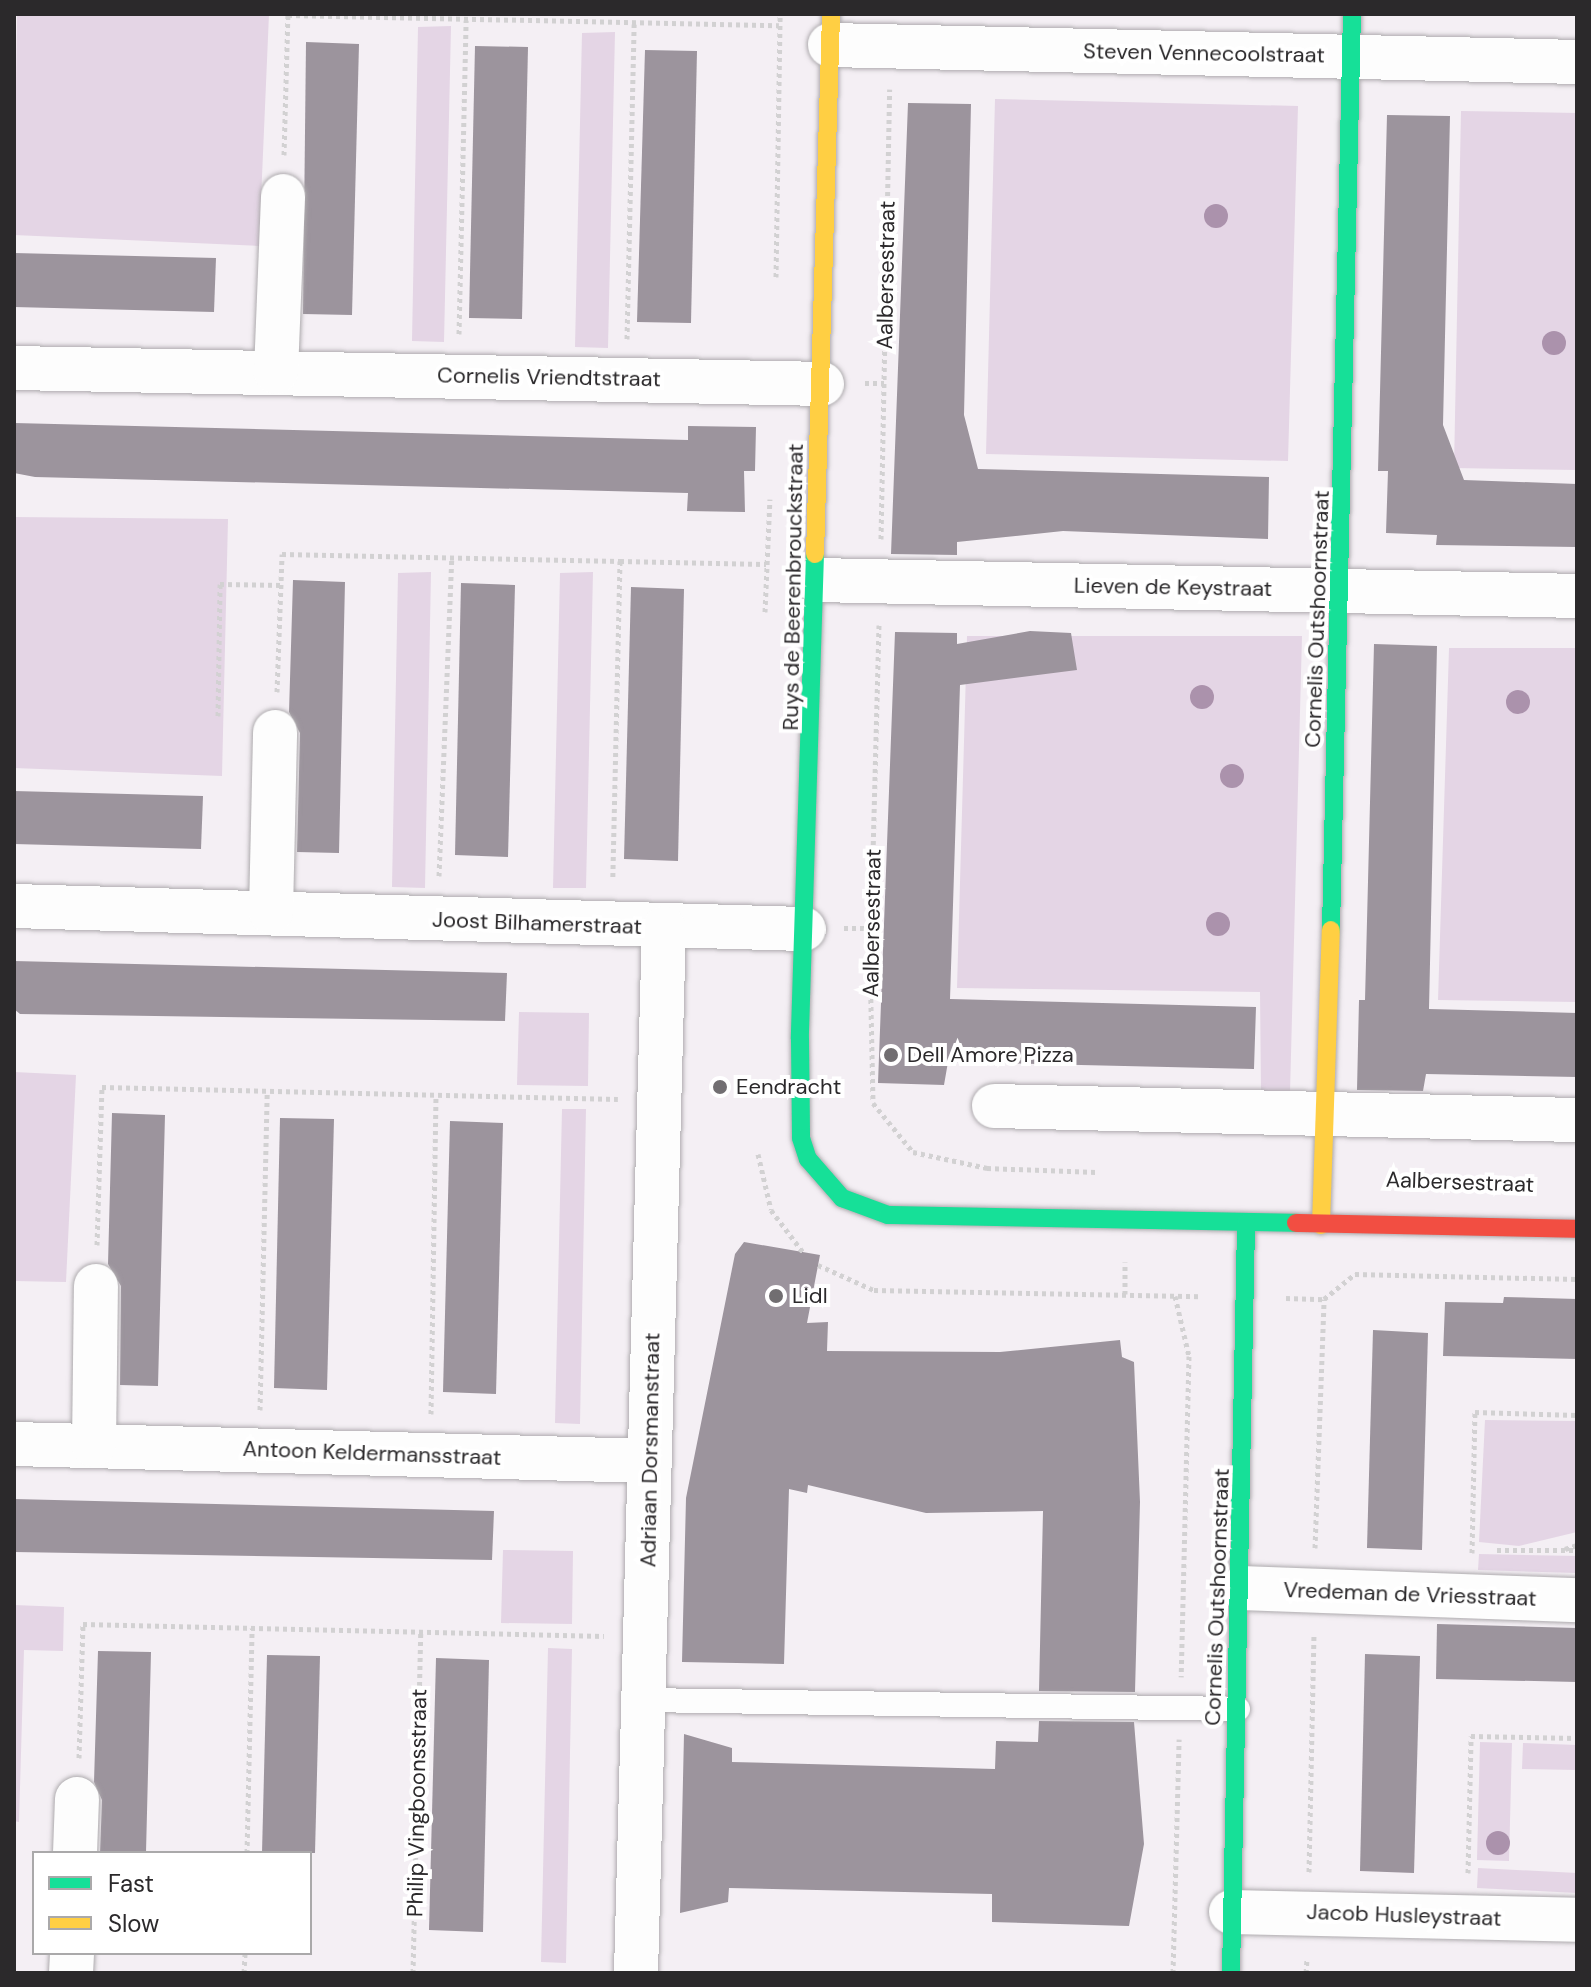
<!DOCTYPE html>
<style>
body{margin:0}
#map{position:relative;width:1591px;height:1987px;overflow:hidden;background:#f4eff4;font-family:"DM Sans",sans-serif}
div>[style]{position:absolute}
.green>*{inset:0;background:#e4d5e5}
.building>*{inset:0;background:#9c949d}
.path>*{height:5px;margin-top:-2.5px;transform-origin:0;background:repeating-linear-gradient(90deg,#d2d1d2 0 4px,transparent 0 8px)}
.roads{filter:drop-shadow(0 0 2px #aeabae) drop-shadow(0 0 2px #aeabae)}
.lane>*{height:24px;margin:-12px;padding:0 12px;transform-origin:12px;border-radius:12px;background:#fdfdfd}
.street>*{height:44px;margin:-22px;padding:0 22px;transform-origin:22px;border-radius:22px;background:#fdfdfd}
.fast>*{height:18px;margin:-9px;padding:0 9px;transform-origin:9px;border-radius:9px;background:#16e098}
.slow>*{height:18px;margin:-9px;padding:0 9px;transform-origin:9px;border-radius:9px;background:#ffcf43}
.jam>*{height:18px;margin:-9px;padding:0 9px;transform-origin:9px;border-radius:9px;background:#f24e42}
.trees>*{width:24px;height:24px;margin:-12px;border-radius:50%;background:#ab92ac}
.dots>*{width:22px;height:22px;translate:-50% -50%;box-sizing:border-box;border:4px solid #fff;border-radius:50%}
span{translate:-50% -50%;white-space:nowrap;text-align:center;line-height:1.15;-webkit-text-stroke:8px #fff;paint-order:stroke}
.street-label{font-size:22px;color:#2b292b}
.poi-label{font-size:22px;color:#2b292b}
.left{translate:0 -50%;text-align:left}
.frame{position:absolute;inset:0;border:16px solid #2b292b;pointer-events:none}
.legend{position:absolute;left:32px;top:1851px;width:280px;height:104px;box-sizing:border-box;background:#fff;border:2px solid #aaa9aa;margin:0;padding:10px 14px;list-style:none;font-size:24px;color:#2b292b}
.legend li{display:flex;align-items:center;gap:16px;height:40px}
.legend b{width:40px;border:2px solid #aaa9aa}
</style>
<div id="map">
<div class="green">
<div style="clip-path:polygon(17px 14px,269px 14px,259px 246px,14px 235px)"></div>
<div style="clip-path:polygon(451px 26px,444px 342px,412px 341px,418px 27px)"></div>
<div style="clip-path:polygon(615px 32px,608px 348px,575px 347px,582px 33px)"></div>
<div style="clip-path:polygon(995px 99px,1298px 106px,1288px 461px,986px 454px)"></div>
<div style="clip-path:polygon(1461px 111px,1577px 113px,1577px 470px,1454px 468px)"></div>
<div style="clip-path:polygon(14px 517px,228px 519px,222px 776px,14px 768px)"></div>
<div style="clip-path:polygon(431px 572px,425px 888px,392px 887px,398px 573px)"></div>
<div style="clip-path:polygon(593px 572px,586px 888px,553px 888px,560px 573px)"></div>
<div style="clip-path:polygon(967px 636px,1302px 636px,1290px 1093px,1261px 1091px,1260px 992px,957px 988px)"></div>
<div style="clip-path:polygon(1449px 648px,1577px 648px,1577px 1002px,1438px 1000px)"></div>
<div style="clip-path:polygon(519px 1012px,589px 1013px,588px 1086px,517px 1085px)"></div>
<div style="clip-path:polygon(14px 1072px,76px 1075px,66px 1282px,14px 1281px)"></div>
<div style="clip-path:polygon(562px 1109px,586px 1109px,580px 1424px,555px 1423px)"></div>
<div style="clip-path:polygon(1485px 1420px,1577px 1421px,1577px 1532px,1519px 1546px,1479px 1542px)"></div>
<div style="clip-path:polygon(503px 1550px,573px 1551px,572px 1624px,501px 1623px)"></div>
<div style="clip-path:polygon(1479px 1554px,1577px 1556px,1577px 1573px,1478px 1570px)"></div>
<div style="clip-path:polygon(14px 1605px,64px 1607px,63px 1651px,24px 1650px,19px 1822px,14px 1821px)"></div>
<div style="clip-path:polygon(548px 1648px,572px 1649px,566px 1963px,541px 1962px)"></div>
<div style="clip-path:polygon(1480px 1742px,1512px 1743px,1509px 1861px,1477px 1860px)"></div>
<div style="clip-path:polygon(1523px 1743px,1577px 1745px,1577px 1770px,1522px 1769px)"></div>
<div style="clip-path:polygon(1478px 1868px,1577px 1873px,1577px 1893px,1477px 1888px)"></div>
</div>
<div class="building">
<div style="clip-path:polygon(306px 42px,359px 44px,352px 315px,303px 314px)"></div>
<div style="clip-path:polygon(475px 46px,528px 47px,522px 319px,469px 318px)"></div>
<div style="clip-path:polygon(645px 50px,697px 51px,691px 323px,637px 322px)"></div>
<div style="clip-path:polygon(908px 103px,971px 104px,964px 415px,978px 469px,1269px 477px,1268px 539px,1063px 531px,957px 542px,957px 555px,891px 554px)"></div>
<div style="clip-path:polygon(1387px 115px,1450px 116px,1443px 425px,1464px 480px,1577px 484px,1577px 547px,1436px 545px,1437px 535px,1386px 533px,1388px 471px,1378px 471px)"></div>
<div style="clip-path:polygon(14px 253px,216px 258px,214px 312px,14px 307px)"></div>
<div style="clip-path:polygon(14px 423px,688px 440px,688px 426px,756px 427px,755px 471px,744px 471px,745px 512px,687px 511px,688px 493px,35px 477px,14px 473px)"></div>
<div style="clip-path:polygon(293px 580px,345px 582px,339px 853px,297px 852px,300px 733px,289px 712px)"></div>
<div style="clip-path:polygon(461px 583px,515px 585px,508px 857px,455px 855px)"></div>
<div style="clip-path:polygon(631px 587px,684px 589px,678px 861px,624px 859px)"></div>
<div style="clip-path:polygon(1030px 631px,1071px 633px,1077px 670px,960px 685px,950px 999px,1256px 1007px,1254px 1069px,948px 1062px,944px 1085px,878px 1083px,895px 632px,957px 633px,957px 644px)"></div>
<div style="clip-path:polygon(1374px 644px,1437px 646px,1429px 1009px,1577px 1013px,1577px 1077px,1426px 1074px,1423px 1091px,1357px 1090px,1359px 1000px,1365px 1000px)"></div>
<div style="clip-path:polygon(14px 791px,203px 796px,201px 849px,14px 844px)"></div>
<div style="clip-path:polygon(14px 961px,507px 973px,505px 1021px,20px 1014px,14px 1009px)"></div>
<div style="clip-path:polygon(112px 1113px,165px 1115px,158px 1386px,120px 1385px,121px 1286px,108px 1264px)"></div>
<div style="clip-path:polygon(280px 1118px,334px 1119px,327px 1390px,274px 1388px)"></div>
<div style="clip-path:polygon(450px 1121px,503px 1123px,496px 1394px,443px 1392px)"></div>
<div style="clip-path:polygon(744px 1242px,820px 1255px,807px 1323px,828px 1322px,827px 1351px,1000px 1352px,1120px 1340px,1122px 1357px,1134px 1362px,1140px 1502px,1135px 1692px,1039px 1691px,1043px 1511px,926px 1513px,808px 1485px,807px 1493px,789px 1489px,784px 1664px,682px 1662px,686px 1498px,735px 1254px)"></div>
<div style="clip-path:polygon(1504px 1297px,1577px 1299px,1577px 1359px,1443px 1356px,1445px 1302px,1503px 1303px)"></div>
<div style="clip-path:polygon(1373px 1330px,1428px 1333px,1422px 1550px,1367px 1548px)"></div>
<div style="clip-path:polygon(14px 1499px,494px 1511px,492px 1560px,14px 1552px)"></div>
<div style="clip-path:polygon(1437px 1624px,1577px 1628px,1577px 1682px,1436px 1679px)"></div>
<div style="clip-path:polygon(98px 1651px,151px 1652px,146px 1853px,100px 1853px,102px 1800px,94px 1782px)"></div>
<div style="clip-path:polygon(1365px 1654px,1420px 1656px,1414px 1873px,1360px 1871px)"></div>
<div style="clip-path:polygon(267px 1655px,320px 1656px,315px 1853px,262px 1853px)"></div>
<div style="clip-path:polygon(436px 1658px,489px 1660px,483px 1932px,429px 1930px)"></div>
<div style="clip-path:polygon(1039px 1721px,1134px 1722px,1144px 1844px,1129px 1926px,992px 1922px,992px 1894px,729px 1888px,728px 1902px,680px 1913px,684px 1734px,732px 1748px,732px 1762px,995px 1769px,996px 1741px,1038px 1742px)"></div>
</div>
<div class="path">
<div style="left:284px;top:155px;width:140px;rotate:-88.4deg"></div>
<div style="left:288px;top:15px;width:491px;rotate:1.2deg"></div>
<div style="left:776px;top:277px;width:263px;rotate:-89.1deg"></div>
<div style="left:459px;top:334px;width:314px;rotate:-88.7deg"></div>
<div style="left:627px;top:339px;width:315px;rotate:-88.7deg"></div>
<div style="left:865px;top:383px;width:19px"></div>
<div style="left:881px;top:539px;width:450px;rotate:-88.9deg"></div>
<div style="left:620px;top:561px;width:146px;rotate:1.2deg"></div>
<div style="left:765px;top:612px;width:113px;rotate:-87.5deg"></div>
<div style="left:879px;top:625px;width:334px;rotate:91.5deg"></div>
<div style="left:870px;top:959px;width:144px;rotate:88.8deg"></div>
<div style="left:873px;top:1103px;width:63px;rotate:50.8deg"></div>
<div style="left:913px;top:1152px;width:76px;rotate:12.2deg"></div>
<div style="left:987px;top:1168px;width:109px;rotate:2.1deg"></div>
<div style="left:277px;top:692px;width:138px;rotate:-87.9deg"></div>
<div style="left:282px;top:554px;width:338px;rotate:1.2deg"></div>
<div style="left:620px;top:561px;width:318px;rotate:91.3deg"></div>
<div style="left:218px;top:716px;width:132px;rotate:-89.1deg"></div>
<div style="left:220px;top:584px;width:62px;rotate:0.9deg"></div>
<div style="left:439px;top:876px;width:319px;rotate:-87.7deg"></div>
<div style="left:844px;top:928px;width:27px"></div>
<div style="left:758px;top:1154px;width:57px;rotate:76.9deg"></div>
<div style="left:771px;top:1210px;width:53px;rotate:52.7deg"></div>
<div style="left:97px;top:1245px;width:158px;rotate:-88.2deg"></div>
<div style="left:102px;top:1087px;width:516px;rotate:1.33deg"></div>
<div style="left:818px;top:1265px;width:61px;rotate:24.1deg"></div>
<div style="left:874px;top:1290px;width:326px;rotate:1.1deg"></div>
<div style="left:1125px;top:1294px;width:32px;rotate:-90deg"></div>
<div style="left:1175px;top:1296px;width:62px;rotate:76.9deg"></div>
<div style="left:1189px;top:1356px;width:321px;rotate:91.4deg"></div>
<div style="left:1286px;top:1298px;width:38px;rotate:2deg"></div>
<div style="left:1324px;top:1299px;width:40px;rotate:-39deg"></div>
<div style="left:1355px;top:1274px;width:222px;rotate:1.3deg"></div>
<div style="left:260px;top:1410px;width:319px;rotate:-88.7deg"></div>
<div style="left:431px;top:1414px;width:319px;rotate:-89.1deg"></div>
<div style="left:1315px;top:1548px;width:249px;rotate:-87.9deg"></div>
<div style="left:1565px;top:1549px;width:13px;rotate:-18deg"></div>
<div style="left:1497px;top:1550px;width:80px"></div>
<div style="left:1472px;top:1553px;width:141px;rotate:-88.8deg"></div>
<div style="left:1475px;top:1412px;width:102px;rotate:1.7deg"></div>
<div style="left:79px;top:1758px;width:134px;rotate:-88.3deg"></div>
<div style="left:83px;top:1624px;width:521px;rotate:1.32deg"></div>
<div style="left:247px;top:1853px;width:225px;rotate:-88.7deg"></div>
<div style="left:1309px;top:1872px;width:238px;rotate:-88.8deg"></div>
<div style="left:1468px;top:1873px;width:137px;rotate:-88.7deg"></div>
<div style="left:1471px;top:1736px;width:106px;rotate:1.1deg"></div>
<div style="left:244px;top:1973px;width:20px;rotate:-87deg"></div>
<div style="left:413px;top:1973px;width:341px;rotate:-88.7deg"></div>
<div style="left:1173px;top:1973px;width:234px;rotate:-88.5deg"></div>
<div style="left:1306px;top:1973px;width:15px;rotate:-86deg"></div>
</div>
<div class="roads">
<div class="lane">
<div style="left:643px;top:1700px;width:595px;rotate:0.87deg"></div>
</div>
<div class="street">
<div style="left:830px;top:45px;width:747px;rotate:1.3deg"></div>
<div style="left:14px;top:368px;width:808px;rotate:1.13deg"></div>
<div style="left:276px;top:372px;width:176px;rotate:-87.7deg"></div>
<div style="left:816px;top:580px;width:761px;rotate:1.2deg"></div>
<div style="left:14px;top:906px;width:790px;rotate:1.67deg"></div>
<div style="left:271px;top:912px;width:180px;rotate:-88.7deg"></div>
<div style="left:994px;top:1106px;width:583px;rotate:1.38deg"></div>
<div style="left:14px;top:1444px;width:635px;rotate:1.53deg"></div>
<div style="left:94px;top:1445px;width:159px;rotate:-89.3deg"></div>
<div style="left:1242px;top:1588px;width:335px;rotate:2.1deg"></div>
<div style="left:75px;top:1853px;width:54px;rotate:-87.9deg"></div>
<div style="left:1231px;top:1912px;width:346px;rotate:1.3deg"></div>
<div style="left:71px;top:1973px;width:20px;rotate:-87deg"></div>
<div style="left:636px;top:1973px;width:1045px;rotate:-88.47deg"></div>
</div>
<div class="fast">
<div style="left:815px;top:554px;width:485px;rotate:91.8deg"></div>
<div style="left:800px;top:1039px;width:99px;rotate:89.4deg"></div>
<div style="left:801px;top:1138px;width:22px;rotate:72deg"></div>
<div style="left:808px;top:1159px;width:52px;rotate:48.9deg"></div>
<div style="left:842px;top:1198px;width:49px;rotate:20.3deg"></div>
<div style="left:888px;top:1215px;width:408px;rotate:1.1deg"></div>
<div style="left:1331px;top:930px;width:916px;rotate:-88.69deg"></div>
<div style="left:1231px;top:1973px;width:750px;rotate:-88.85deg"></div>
</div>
<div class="slow">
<div style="left:815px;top:554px;width:540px;rotate:-88.3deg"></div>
<div style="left:1321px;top:1225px;width:295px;rotate:-88.1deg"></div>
</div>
<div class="jam">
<div style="left:1296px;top:1223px;width:281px;rotate:1.2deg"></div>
</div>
</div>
<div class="trees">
<div style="left:1216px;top:216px"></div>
<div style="left:1554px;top:343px"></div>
<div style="left:1202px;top:697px"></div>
<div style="left:1518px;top:702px"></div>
<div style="left:1232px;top:776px"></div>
<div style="left:1218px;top:924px"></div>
<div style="left:1498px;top:1843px"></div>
</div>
<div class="dots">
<div style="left:891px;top:1055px;background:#716e71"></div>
<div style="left:720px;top:1087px;background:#716e71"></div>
<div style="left:776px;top:1296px;background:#716e71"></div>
</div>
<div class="street-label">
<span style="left:1204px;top:53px;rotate:1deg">Steven Vennecoolstraat</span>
<span style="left:886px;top:275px;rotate:-89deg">Aalbersestraat</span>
<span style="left:549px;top:377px;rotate:1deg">Cornelis Vriendtstraat</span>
<span style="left:793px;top:587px;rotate:-89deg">Ruys de Beerenbrouckstraat</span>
<span style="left:1173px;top:587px;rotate:1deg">Lieven de Keystraat</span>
<span style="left:1317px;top:619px;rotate:-88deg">Cornelis Outshoornstraat</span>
<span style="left:537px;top:923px;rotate:2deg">Joost Bilhamerstraat</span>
<span style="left:872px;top:923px;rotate:-89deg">Aalbersestraat</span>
<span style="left:1460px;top:1182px;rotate:2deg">Aalbersestraat</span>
<span style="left:650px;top:1450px;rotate:-89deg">Adriaan Dorsmanstraat</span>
<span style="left:372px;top:1453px;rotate:2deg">Antoon Keldermansstraat</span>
<span style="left:1410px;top:1594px;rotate:2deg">Vredeman de Vriesstraat</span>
<span style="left:1217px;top:1597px;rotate:-88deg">Cornelis Outshoornstraat</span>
<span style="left:417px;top:1803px;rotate:-89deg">Philip Vingboonsstraat</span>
<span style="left:1404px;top:1915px;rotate:2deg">Jacob Husleystraat</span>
</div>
<div class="poi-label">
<span class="left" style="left:907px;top:1055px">Dell Amore Pizza</span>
<span class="left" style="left:736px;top:1087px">Eendracht</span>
<span class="left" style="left:792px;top:1296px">Lidl</span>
</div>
<div class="frame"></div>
<ul class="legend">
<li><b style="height:10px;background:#16e098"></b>Fast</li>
<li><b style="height:10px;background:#ffcf43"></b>Slow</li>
</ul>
</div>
